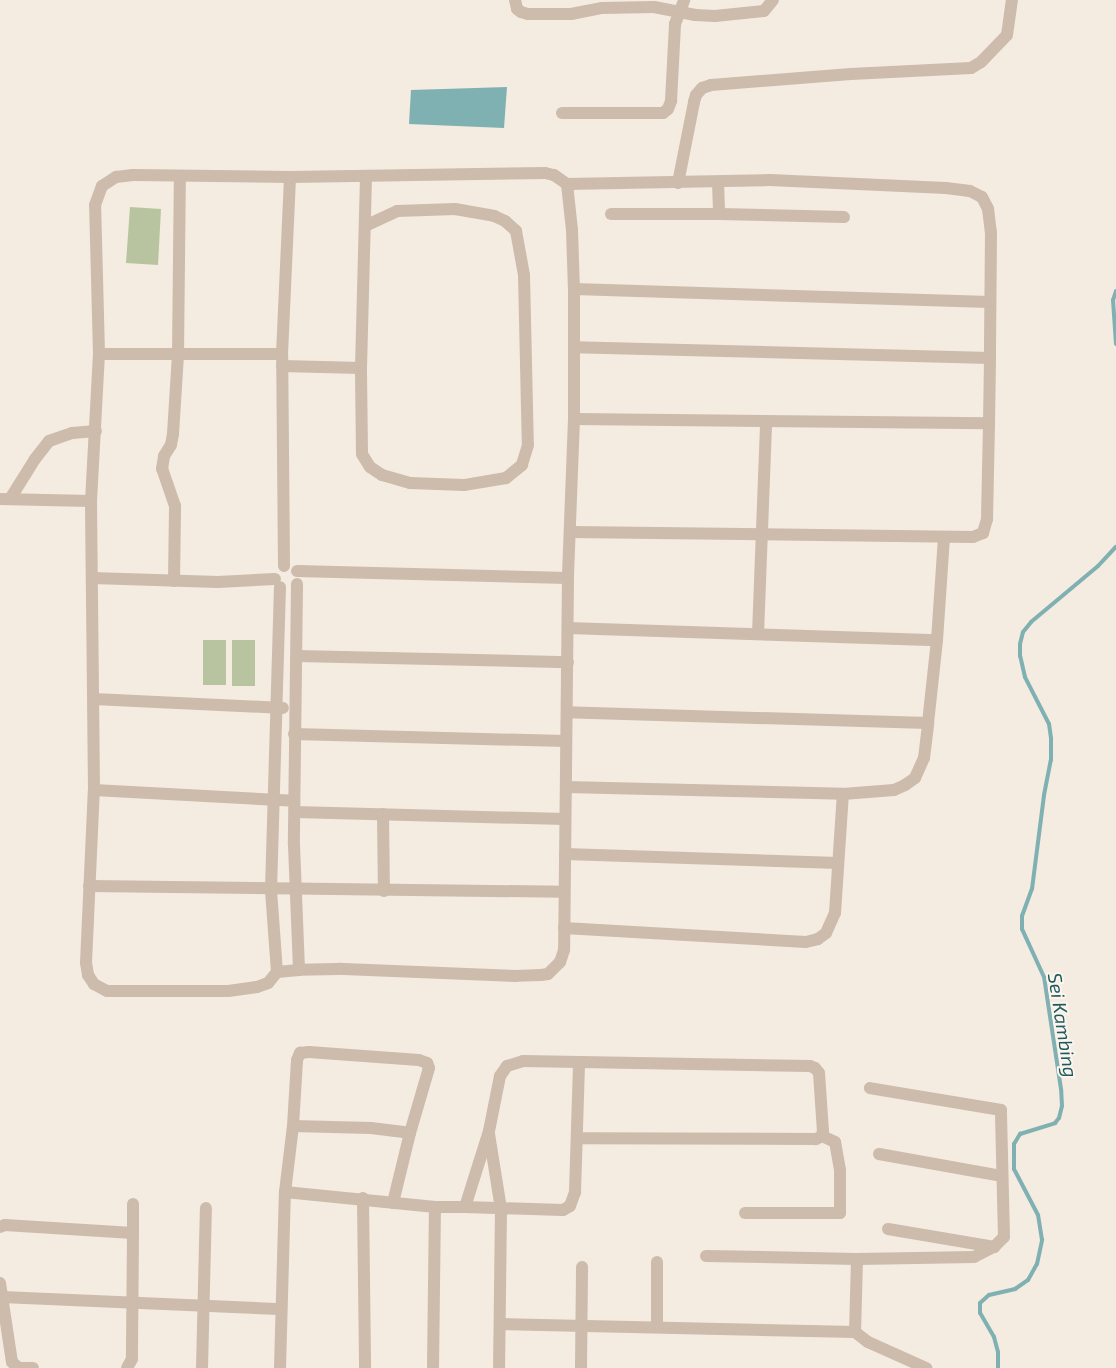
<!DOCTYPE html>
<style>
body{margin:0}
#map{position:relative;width:1116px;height:1368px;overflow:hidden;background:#f4ebe1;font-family:"Exo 2",sans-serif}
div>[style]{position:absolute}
.green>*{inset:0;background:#b8c4a0}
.water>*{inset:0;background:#7fb0b2}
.stream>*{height:4px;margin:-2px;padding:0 2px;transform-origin:2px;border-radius:2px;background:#7fb0b2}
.street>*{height:12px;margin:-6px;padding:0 6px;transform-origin:6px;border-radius:6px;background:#cdbbac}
span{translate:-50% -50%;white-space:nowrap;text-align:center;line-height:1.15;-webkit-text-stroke:4px #fbf5ee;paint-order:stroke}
.water-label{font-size:19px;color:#1f5a5e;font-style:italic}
</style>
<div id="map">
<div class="green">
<div style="clip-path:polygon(130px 207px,161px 209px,158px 265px,126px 263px)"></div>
<div style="clip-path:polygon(203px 640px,226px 640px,226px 685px,203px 685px)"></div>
<div style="clip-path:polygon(232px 640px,255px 640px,255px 686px,232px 686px)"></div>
</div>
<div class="water">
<div style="clip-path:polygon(507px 87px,504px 128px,409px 124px,411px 90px)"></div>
</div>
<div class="stream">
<div style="left:1116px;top:291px;width:9px;rotate:108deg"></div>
<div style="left:1113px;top:300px;width:44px;rotate:86.1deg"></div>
<div style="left:998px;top:1368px;width:16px;rotate:-90deg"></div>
<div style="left:998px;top:1352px;width:16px;rotate:-105deg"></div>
<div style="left:994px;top:1337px;width:28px;rotate:-120deg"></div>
<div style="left:980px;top:1313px;width:10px;rotate:-90deg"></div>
<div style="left:980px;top:1303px;width:12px;rotate:-42deg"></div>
<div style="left:989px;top:1295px;width:27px;rotate:-13deg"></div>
<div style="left:1015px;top:1289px;width:16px;rotate:-35deg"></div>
<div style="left:1028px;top:1280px;width:18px;rotate:-61deg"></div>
<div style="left:1037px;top:1264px;width:25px;rotate:-78deg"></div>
<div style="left:1042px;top:1240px;width:25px;rotate:-99deg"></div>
<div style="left:1038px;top:1215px;width:52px;rotate:-117.6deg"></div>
<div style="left:1014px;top:1169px;width:25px;rotate:-90deg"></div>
<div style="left:1014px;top:1144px;width:12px;rotate:-59deg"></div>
<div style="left:1020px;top:1134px;width:37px;rotate:-17deg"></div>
<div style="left:1055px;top:1123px;width:6px;rotate:-51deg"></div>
<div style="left:1059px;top:1118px;width:12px;rotate:-76deg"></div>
<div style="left:1062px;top:1106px;width:17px;rotate:-93deg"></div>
<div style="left:1061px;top:1089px;width:113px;rotate:-98.6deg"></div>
<div style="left:1044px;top:977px;width:53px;rotate:-114.6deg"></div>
<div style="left:1022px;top:929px;width:13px;rotate:-90deg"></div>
<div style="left:1022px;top:916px;width:29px;rotate:-70deg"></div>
<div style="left:1032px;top:889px;width:95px;rotate:-82.7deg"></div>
<div style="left:1044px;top:795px;width:36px;rotate:-79deg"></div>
<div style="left:1051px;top:760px;width:22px;rotate:-90deg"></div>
<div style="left:1051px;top:738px;width:14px;rotate:-98deg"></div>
<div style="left:1049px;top:724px;width:53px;rotate:-117.1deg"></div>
<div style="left:1025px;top:677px;width:22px;rotate:-103deg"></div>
<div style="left:1020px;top:656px;width:12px;rotate:-90deg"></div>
<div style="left:1020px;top:644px;width:12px;rotate:-76deg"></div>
<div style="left:1023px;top:632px;width:13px;rotate:-51deg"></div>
<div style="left:1031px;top:622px;width:87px;rotate:-39.9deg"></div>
<div style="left:1098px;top:566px;width:26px;rotate:-47deg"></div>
</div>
<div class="street">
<div style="left:515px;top:0;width:9px;rotate:77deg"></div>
<div style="left:517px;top:9px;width:5px;rotate:37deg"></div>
<div style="left:521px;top:12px;width:7px;rotate:16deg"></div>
<div style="left:528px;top:14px;width:43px"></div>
<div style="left:571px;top:14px;width:32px;rotate:-11deg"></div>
<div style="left:602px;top:8px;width:52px;rotate:-1.1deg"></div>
<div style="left:654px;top:7px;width:42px;rotate:11deg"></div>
<div style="left:695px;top:15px;width:20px;rotate:3deg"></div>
<div style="left:715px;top:16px;width:49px;rotate:-5.8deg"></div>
<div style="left:764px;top:11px;width:14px;rotate:-51deg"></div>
<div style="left:562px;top:113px;width:101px"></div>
<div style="left:663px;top:113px;width:6px;rotate:-39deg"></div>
<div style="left:668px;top:109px;width:9px;rotate:-69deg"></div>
<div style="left:671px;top:101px;width:77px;rotate:-87deg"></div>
<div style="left:675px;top:24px;width:26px;rotate:-69deg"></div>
<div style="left:545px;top:173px;width:9px;rotate:13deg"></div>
<div style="left:554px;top:175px;width:16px;rotate:35deg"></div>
<div style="left:567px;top:184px;width:46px;rotate:83.8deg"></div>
<div style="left:572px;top:230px;width:59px;rotate:88.1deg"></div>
<div style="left:574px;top:289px;width:130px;rotate:90deg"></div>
<div style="left:574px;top:419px;width:159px;rotate:92.2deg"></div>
<div style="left:568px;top:578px;width:372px;rotate:90.6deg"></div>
<div style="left:564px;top:950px;width:13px;rotate:108deg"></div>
<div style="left:560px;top:962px;width:17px;rotate:135deg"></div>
<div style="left:548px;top:974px;width:7px;rotate:172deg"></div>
<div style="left:541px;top:975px;width:25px;rotate:178deg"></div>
<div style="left:516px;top:976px;width:178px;rotate:-177.7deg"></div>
<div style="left:338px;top:969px;width:39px;rotate:179deg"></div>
<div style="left:299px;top:970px;width:22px;rotate:175deg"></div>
<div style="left:277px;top:972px;width:14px;rotate:129deg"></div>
<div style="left:268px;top:983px;width:12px;rotate:160deg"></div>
<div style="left:257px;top:987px;width:29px;rotate:172deg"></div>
<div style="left:228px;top:991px;width:121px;rotate:180deg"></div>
<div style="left:107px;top:991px;width:15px;rotate:-152deg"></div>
<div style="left:94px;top:984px;width:11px;rotate:-124deg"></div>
<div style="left:88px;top:975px;width:12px;rotate:-99deg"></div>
<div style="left:86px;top:963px;width:173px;rotate:-87.4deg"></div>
<div style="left:94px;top:790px;width:289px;rotate:-90.6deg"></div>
<div style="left:91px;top:501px;width:147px;rotate:-86.9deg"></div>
<div style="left:99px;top:354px;width:149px;rotate:-91.5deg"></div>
<div style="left:95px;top:205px;width:20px;rotate:-70deg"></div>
<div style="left:102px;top:186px;width:17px;rotate:-33deg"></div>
<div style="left:116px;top:177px;width:17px;rotate:-7deg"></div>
<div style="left:133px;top:175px;width:157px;rotate:0.7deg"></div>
<div style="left:290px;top:177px;width:255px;rotate:-0.9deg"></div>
<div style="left:718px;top:182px;width:32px;rotate:88deg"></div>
<div style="left:719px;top:214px;width:125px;rotate:1.4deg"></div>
<div style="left:678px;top:183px;width:83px;rotate:-78.8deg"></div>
<div style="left:694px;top:102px;width:7px;rotate:-74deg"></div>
<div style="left:696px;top:95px;width:9px;rotate:-49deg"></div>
<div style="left:702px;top:88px;width:9px;rotate:-18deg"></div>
<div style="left:711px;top:85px;width:140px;rotate:-4.5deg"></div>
<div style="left:851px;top:74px;width:120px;rotate:-2.9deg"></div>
<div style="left:971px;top:68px;width:12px;rotate:-31deg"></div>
<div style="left:981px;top:62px;width:37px;rotate:-46deg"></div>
<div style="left:1007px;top:35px;width:35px;rotate:-82deg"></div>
<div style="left:567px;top:184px;width:203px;rotate:-1.1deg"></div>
<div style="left:770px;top:180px;width:176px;rotate:2.6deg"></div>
<div style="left:946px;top:188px;width:24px;rotate:7deg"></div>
<div style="left:970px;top:191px;width:13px;rotate:27deg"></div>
<div style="left:982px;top:197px;width:13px;rotate:63deg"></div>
<div style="left:988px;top:209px;width:24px;rotate:83deg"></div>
<div style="left:991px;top:233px;width:125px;rotate:90.5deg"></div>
<div style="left:990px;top:358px;width:415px;rotate:-178.5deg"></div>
<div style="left:611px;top:214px;width:108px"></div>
<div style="left:365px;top:226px;width:35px;rotate:-25deg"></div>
<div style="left:397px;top:211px;width:58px;rotate:-2deg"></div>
<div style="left:455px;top:209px;width:40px;rotate:10deg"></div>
<div style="left:494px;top:216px;width:12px;rotate:24deg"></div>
<div style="left:505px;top:221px;width:15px;rotate:42deg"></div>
<div style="left:516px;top:231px;width:45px;rotate:79.7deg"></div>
<div style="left:524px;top:275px;width:170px;rotate:88.7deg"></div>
<div style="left:528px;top:445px;width:21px;rotate:107deg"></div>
<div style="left:522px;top:465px;width:21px;rotate:141deg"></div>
<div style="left:506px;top:478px;width:43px;rotate:170.5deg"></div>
<div style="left:464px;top:485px;width:54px;rotate:-177.9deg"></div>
<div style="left:410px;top:483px;width:29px;rotate:-164deg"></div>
<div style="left:382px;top:475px;width:14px;rotate:-146deg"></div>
<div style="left:370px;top:467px;width:15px;rotate:-122deg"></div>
<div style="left:362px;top:454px;width:86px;rotate:-90.7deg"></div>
<div style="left:361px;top:368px;width:192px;rotate:-88.5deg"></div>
<div style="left:574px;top:289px;width:416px;rotate:1.8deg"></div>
<div style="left:99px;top:354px;width:183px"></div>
<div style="left:282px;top:366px;width:79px;rotate:1.5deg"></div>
<div style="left:574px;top:419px;width:415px;rotate:0.6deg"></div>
<div style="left:989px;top:423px;width:65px;rotate:-89.1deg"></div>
<div style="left:0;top:499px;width:91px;rotate:1.3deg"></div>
<div style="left:10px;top:499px;width:47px;rotate:-58deg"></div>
<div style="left:35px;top:459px;width:23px;rotate:-52deg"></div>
<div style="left:49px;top:441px;width:24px;rotate:-19deg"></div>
<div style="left:72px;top:433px;width:24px;rotate:-5deg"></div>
<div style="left:570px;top:532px;width:403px;rotate:0.7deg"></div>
<div style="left:973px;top:537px;width:11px;rotate:-22deg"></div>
<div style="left:983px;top:533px;width:15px;rotate:-74deg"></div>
<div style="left:987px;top:519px;width:96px;rotate:-88.8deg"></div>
<div style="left:284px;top:566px;width:212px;rotate:-90.5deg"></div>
<div style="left:282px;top:354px;width:177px;rotate:-87.4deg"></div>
<div style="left:297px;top:571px;width:271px;rotate:1.5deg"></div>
<div style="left:92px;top:578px;width:126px;rotate:1.8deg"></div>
<div style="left:218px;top:582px;width:57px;rotate:-3deg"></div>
<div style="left:174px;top:581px;width:75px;rotate:-89.2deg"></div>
<div style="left:175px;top:506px;width:39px;rotate:-109deg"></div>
<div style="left:162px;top:469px;width:13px;rotate:-81deg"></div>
<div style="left:164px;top:456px;width:13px;rotate:-58deg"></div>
<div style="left:171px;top:445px;width:11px;rotate:-80deg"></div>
<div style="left:173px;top:434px;width:79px;rotate:-86.4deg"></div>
<div style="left:178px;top:355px;width:179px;rotate:-89.4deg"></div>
<div style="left:297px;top:584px;width:261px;rotate:90.7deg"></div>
<div style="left:294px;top:845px;width:125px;rotate:87.7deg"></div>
<div style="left:568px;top:628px;width:369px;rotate:1.9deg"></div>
<div style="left:937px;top:640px;width:83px;rotate:96.2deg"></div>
<div style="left:758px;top:634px;width:213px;rotate:-87.8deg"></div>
<div style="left:937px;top:640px;width:102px;rotate:-86.1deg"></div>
<div style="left:297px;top:656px;width:271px;rotate:1.3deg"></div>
<div style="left:94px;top:699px;width:189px;rotate:2.7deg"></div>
<div style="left:294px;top:734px;width:272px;rotate:1.5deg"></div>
<div style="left:566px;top:787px;width:277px;rotate:1.4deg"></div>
<div style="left:94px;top:790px;width:200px;rotate:3.1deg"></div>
<div style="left:295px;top:812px;width:270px;rotate:1.5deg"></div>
<div style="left:383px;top:814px;width:77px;rotate:89.3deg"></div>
<div style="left:565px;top:854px;width:273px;rotate:1.9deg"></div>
<div style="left:89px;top:886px;width:475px;rotate:0.7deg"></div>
<div style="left:564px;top:928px;width:242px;rotate:3.3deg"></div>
<div style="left:806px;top:942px;width:12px;rotate:-14deg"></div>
<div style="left:818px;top:939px;width:10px;rotate:-37deg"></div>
<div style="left:826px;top:933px;width:22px;rotate:-66deg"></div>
<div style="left:835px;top:913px;width:119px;rotate:-86.2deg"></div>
<div style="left:843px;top:794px;width:51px;rotate:-4.5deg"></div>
<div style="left:894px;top:790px;width:12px;rotate:-24deg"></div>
<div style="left:905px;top:785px;width:12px;rotate:-35deg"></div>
<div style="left:915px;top:778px;width:22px;rotate:-66deg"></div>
<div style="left:924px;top:758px;width:35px;rotate:-83deg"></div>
<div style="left:928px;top:723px;width:361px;rotate:-178.3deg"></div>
<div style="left:277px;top:972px;width:82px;rotate:-94.2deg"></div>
<div style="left:271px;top:890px;width:303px;rotate:-88.3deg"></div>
<div style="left:293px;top:1126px;width:66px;rotate:-86.5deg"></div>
<div style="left:297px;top:1060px;width:8px;rotate:-67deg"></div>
<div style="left:300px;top:1053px;width:9px;rotate:-6deg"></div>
<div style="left:309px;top:1052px;width:110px;rotate:4.2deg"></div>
<div style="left:419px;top:1060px;width:9px;rotate:21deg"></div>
<div style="left:427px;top:1063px;width:5px;rotate:68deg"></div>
<div style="left:429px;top:1068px;width:68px;rotate:106.3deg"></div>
<div style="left:489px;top:1134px;width:76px;rotate:80.9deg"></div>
<div style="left:501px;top:1209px;width:159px;rotate:90.7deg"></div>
<div style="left:879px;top:1154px;width:124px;rotate:10.2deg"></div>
<div style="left:285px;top:1192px;width:151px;rotate:5.7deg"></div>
<div style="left:435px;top:1207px;width:30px"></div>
<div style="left:465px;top:1207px;width:80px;rotate:-72.5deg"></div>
<div style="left:489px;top:1131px;width:56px;rotate:-78.7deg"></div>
<div style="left:500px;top:1076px;width:12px;rotate:-55deg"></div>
<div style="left:507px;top:1066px;width:17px;rotate:-17deg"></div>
<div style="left:523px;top:1061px;width:287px;rotate:1deg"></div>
<div style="left:810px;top:1066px;width:5px;rotate:22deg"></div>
<div style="left:815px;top:1068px;width:6px;rotate:51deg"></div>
<div style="left:819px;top:1073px;width:58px;rotate:86.1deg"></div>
<div style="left:823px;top:1131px;width:5px;rotate:101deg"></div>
<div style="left:822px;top:1136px;width:7px;rotate:153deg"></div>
<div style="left:816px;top:1139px;width:238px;rotate:-179.8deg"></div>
<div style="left:363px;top:1198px;width:170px;rotate:89.3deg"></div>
<div style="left:133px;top:1204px;width:29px;rotate:90deg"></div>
<div style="left:465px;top:1207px;width:98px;rotate:1.8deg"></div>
<div style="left:563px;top:1210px;width:8px;rotate:-30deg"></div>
<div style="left:570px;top:1206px;width:15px;rotate:-70deg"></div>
<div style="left:575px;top:1192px;width:130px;rotate:-88.2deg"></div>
<div style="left:745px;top:1213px;width:95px"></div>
<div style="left:840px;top:1213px;width:43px;rotate:-90deg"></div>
<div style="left:840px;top:1170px;width:28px;rotate:-100deg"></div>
<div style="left:835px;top:1142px;width:14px;rotate:-155deg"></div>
<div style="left:0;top:1227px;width:5px;rotate:-22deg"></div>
<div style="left:5px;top:1225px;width:128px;rotate:3.6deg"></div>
<div style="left:133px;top:1233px;width:126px;rotate:90.5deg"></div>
<div style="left:132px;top:1359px;width:10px;rotate:119deg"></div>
<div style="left:888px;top:1229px;width:108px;rotate:9.6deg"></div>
<div style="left:706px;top:1256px;width:151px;rotate:1.1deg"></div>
<div style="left:857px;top:1259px;width:117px;rotate:-1deg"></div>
<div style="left:974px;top:1257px;width:22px;rotate:-27deg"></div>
<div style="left:994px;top:1247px;width:14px;rotate:-45deg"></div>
<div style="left:1004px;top:1237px;width:127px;rotate:-91.4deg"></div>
<div style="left:1001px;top:1110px;width:133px;rotate:-170.5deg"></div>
<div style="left:657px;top:1262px;width:65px;rotate:90deg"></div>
<div style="left:0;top:1283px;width:80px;rotate:81.4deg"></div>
<div style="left:12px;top:1362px;width:9px;rotate:41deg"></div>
<div style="left:19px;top:1368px;width:14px"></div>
<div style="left:2px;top:1297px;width:278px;rotate:2.5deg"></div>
<div style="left:500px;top:1324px;width:355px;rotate:1.3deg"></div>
<div style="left:855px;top:1332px;width:16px;rotate:38deg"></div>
<div style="left:868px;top:1342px;width:64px;rotate:24.1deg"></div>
<div style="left:855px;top:1332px;width:73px;rotate:-88.4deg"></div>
<div style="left:202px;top:1368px;width:160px;rotate:-88.6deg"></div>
<div style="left:280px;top:1368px;width:176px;rotate:-88.4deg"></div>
<div style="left:285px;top:1192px;width:66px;rotate:-83.1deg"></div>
<div style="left:293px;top:1126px;width:78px;rotate:1.5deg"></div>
<div style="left:371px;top:1128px;width:39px;rotate:7deg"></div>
<div style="left:410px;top:1133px;width:72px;rotate:103.7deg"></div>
<div style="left:433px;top:1368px;width:161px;rotate:-89.3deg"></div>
<div style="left:581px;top:1368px;width:101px;rotate:-89.4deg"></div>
</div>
<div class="water-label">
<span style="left:1063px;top:1025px;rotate:81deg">Sei Kambing</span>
</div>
</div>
